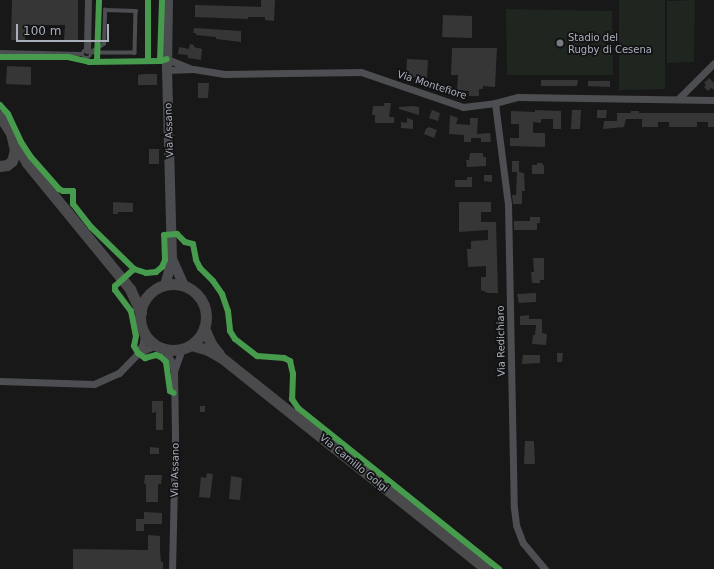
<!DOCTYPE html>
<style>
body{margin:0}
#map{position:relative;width:714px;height:569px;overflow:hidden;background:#181818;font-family:"DejaVu Sans",sans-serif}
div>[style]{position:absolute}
.green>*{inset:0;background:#1e261f}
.building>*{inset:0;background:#363637}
.lane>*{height:3.5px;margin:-1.75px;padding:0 1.75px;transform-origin:1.75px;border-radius:1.75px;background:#4c4e51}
.lane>.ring{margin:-1.75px;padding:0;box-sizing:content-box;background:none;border:3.5px solid #4c4e51;border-radius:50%}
.street>*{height:7px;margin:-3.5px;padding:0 3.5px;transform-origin:3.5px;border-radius:3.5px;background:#4c4e51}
.secondary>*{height:10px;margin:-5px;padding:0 5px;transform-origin:5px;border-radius:5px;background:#4b4c50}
.primary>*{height:11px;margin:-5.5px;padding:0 5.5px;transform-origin:5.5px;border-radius:5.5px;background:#4a4a4d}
.primary>.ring{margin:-5.5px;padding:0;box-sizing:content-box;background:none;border:11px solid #4a4a4d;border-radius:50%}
.cycleway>*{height:6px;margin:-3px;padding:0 3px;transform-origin:3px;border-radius:3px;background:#469c4c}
.dots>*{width:11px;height:11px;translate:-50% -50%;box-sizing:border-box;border:2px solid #121214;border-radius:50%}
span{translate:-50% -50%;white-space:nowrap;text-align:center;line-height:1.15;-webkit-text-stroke:3.5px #121214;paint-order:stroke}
.poi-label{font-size:10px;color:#a9afba}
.left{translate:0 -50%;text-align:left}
.street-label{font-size:10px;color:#a9afba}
.scale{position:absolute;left:16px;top:24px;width:93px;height:18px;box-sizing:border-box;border:2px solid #a9afba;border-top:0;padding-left:5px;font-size:12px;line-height:14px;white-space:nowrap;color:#a9afba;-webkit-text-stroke:3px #121214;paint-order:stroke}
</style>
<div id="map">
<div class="green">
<div style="clip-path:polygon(619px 0,665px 0,665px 89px,619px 90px)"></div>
<div style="clip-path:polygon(695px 0,694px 62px,667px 63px,667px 1px)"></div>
<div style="clip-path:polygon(506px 9px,612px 11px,613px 75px,507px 75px)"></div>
</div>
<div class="building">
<div style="clip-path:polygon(12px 0,78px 0,78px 41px,64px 41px,65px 25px,25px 25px,25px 40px,11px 40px)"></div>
<div style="clip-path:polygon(261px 0,275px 0,274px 21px,265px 20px,265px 17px,248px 17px,248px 19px,195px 17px,195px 5px,261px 7px)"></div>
<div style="clip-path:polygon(443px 15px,472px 16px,472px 38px,442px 37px)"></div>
<div style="clip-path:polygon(194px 28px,241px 31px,241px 42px,216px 39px,216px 37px,196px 35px,196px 33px,193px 33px)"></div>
<div style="clip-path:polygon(190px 44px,194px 45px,194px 47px,202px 49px,201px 60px,188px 58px,188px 55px,178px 54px,179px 47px,189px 49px)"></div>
<div style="clip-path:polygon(452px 48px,497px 48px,495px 87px,483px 86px,483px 89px,479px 89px,479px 96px,469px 96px,469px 91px,457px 90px,458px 75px,451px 75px)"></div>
<div style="clip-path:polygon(407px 59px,428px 60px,427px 78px,406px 77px)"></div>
<div style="clip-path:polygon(7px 66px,31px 67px,31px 85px,6px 84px)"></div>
<div style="clip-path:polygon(144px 74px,157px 74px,157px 85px,138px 85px,138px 75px)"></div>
<div style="clip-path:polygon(709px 78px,714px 83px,714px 90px,711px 88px,708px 91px,704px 87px,706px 85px,704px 83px)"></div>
<div style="clip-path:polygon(541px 80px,578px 80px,577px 86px,541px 86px)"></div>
<div style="clip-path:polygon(588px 81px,610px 81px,610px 87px,588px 86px)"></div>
<div style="clip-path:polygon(198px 83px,209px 83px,208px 98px,198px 98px)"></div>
<div style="clip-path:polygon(384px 103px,391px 103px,389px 117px,394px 117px,394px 123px,375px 123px,375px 115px,372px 115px,373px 106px,384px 106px)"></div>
<div style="clip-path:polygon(413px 106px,419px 107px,419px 115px,399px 109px,399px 107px)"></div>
<div style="clip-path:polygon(432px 110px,440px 113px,438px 121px,429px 118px)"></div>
<div style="clip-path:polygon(535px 110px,561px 111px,561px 129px,553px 129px,553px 119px,541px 119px,541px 123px,533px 122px,533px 133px,545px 133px,545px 147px,510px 146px,510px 138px,519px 138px,519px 124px,511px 124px,511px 111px,535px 112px)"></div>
<div style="clip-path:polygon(572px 110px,581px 110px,580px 129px,571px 129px)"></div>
<div style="clip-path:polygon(597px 110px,607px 110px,606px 118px,597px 118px)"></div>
<div style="clip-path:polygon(631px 111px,639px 111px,639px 113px,714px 113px,714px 127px,708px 127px,708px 122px,697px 122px,697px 127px,669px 127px,669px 122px,658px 122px,658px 127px,642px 127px,642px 119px,626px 119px,624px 127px,603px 129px,604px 121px,617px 121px,617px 113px,631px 113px)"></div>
<div style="clip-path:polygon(450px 115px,458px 118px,456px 124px,470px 125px,470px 118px,478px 118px,477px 134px,490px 133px,491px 142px,481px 142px,481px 138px,471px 138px,471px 142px,464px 142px,464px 135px,449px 134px)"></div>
<div style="clip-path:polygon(407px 118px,413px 120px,413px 129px,401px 128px,401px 122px,407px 123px)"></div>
<div style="clip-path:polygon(429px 127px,437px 130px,434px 138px,424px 134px,426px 129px)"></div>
<div style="clip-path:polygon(149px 149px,159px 149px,159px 164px,149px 164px)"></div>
<div style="clip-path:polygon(470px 153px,483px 153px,483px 157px,486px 157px,486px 166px,467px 167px,466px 160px,469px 160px)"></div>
<div style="clip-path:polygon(512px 161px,519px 161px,519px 172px,524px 173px,525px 191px,522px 191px,522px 204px,513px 204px,512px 195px,516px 195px,517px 172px,512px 172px)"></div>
<div style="clip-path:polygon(537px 163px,542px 163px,544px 166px,544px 174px,532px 174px,532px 165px,537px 165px)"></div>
<div style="clip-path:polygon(484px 175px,492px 175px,492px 182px,484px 181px)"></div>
<div style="clip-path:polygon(467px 177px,472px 177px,472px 187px,455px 187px,455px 180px,467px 180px)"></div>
<div style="clip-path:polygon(113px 202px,133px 203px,133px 212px,118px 212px,118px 214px,113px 214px)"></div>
<div style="clip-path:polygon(459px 202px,491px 202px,491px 212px,481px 212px,481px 222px,496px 222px,498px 293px,488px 293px,481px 290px,481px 277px,486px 277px,486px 266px,468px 267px,467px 249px,471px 249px,471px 241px,488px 240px,488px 230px,459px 232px)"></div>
<div style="clip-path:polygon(530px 217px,540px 217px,540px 223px,537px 223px,537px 230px,514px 230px,514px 221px,530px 221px)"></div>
<div style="clip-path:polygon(533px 258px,544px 258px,544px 280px,540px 280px,540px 283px,532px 283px,531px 272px,534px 272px)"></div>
<div style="clip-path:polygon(536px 293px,536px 302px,519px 303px,517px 294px)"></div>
<div style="clip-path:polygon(529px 315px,529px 319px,542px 319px,542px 333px,547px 334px,546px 345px,532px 344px,533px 335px,535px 335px,536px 325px,520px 325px,520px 316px)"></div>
<div style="clip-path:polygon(557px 353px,563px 353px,562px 362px,557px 362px)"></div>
<div style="clip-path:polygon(523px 355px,540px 355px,540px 363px,522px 364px)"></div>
<div style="clip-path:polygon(152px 401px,163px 401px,163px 430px,156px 430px,156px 412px,152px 413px)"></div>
<div style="clip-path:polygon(200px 406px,205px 406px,205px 412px,200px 412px)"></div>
<div style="clip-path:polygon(525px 441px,534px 441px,535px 464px,524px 464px)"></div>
<div style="clip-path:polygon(150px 447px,159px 448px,159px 454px,150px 454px)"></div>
<div style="clip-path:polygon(207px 473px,213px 474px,210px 498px,199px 497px,201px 477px,206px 478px)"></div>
<div style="clip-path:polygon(145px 475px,162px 475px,161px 484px,158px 484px,158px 502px,146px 502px,146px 484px,144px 484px)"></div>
<div style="clip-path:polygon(231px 476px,242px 478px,240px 500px,229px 499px)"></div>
<div style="clip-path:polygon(144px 512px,162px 513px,162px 524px,144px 524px,144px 531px,136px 531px,136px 519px,144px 519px)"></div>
<div style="clip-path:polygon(148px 535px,160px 536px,160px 551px,161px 562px,163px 562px,163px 569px,73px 569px,73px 549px,148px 550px)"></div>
</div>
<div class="lane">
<div class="ring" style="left:82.5px;top:49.5px;width:5.5px;height:5.5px"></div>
<div style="left:0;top:52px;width:82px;rotate:1.4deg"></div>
<div style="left:91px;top:52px;width:15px;rotate:-32deg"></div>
<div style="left:104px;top:44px;width:34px;rotate:-88deg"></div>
<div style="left:105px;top:10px;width:31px;rotate:2deg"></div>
<div style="left:136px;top:11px;width:42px;rotate:91.4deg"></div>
<div style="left:135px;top:53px;width:43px;rotate:180deg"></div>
</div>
<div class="street">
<div style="left:87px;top:50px;width:50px;rotate:-88.9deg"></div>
<div style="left:167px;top:59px;width:24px;rotate:22deg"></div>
<div style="left:167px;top:70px;width:26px;rotate:-2deg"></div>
<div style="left:193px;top:69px;width:32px;rotate:9deg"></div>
<div style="left:225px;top:74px;width:136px;rotate:-0.8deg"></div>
<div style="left:361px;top:72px;width:108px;rotate:18.9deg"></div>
<div style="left:463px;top:107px;width:32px;rotate:-7deg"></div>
<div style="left:495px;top:103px;width:24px;rotate:-15deg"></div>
<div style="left:518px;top:97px;width:196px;rotate:0.9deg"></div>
<div style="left:679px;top:98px;width:49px;rotate:-45deg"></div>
<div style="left:495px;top:103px;width:102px;rotate:82.7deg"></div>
<div style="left:508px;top:204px;width:304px;rotate:88.9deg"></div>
<div style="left:514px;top:508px;width:17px;rotate:83deg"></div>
<div style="left:516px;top:525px;width:19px;rotate:69deg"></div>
<div style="left:523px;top:543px;width:34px;rotate:50deg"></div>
<div style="left:164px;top:348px;width:15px;rotate:62deg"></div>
<div style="left:171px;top:361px;width:10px;rotate:73deg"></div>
<div style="left:174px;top:371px;width:67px;rotate:89.1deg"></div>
<div style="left:175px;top:438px;width:131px;rotate:91.3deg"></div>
<div style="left:138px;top:353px;width:20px;rotate:-24deg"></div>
<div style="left:174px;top:371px;width:23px;rotate:-70deg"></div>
<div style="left:0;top:381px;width:94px;rotate:1.8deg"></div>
<div style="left:94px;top:384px;width:27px;rotate:-24deg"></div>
<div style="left:119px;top:373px;width:28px;rotate:-46deg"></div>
<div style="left:138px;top:353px;width:11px;rotate:-63deg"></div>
<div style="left:143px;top:343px;width:11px;rotate:-85deg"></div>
</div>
<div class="secondary">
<div style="left:173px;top:261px;width:27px;rotate:66deg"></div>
<div style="left:165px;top:285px;width:26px;rotate:-74deg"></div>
<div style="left:172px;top:260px;width:190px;rotate:-91.5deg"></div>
<div style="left:167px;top:70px;width:70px;rotate:-89.2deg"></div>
</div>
<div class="primary">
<div style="left:0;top:116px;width:20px;rotate:57deg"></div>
<div style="left:11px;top:133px;width:17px;rotate:77deg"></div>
<div style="left:15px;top:150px;width:11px;rotate:105deg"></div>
<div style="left:12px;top:161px;width:6px;rotate:141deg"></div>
<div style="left:7px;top:165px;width:7px;rotate:172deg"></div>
<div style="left:15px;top:143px;width:23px;rotate:59deg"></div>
<div style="left:27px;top:163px;width:163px;rotate:50.7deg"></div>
<div style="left:130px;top:289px;width:26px;rotate:65deg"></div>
<div class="ring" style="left:140px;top:284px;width:55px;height:55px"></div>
<div style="left:204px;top:328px;width:17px;rotate:66deg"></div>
<div style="left:211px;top:344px;width:13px;rotate:51deg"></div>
<div style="left:191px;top:345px;width:18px;rotate:16deg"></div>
<div style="left:208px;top:350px;width:16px;rotate:30deg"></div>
<div style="left:222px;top:358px;width:338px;rotate:38.6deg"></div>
</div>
<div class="cycleway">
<div style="left:0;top:57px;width:68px"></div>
<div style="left:68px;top:57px;width:22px;rotate:13deg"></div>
<div style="left:89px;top:62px;width:71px;rotate:-0.8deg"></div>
<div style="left:160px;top:61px;width:7px;rotate:-16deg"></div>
<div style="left:97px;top:61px;width:61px;rotate:-88.1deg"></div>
<div style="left:148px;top:61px;width:61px;rotate:-90deg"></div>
<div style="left:160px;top:61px;width:61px;rotate:-88.1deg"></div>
<div style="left:0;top:105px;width:12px;rotate:48deg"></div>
<div style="left:8px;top:114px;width:31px;rotate:65deg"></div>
<div style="left:21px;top:142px;width:17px;rotate:57deg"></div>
<div style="left:30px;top:156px;width:44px;rotate:48.7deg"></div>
<div style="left:59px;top:189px;width:4px;rotate:27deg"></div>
<div style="left:63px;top:191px;width:10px"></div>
<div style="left:73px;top:191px;width:13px;rotate:90deg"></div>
<div style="left:73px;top:204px;width:29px;rotate:52deg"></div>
<div style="left:91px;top:227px;width:60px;rotate:44.3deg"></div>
<div style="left:134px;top:269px;width:13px;rotate:18deg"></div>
<div style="left:146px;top:273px;width:10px;rotate:-6deg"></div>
<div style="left:156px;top:272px;width:8px;rotate:-40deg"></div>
<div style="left:162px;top:267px;width:8px;rotate:-67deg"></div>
<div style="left:165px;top:260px;width:25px;rotate:-92deg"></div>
<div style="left:164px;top:235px;width:13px;rotate:-4deg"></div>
<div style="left:177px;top:234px;width:11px;rotate:45deg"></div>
<div style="left:185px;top:242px;width:8px;rotate:14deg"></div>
<div style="left:193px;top:244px;width:16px;rotate:79deg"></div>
<div style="left:196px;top:260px;width:9px;rotate:63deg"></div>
<div style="left:200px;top:268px;width:18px;rotate:45deg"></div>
<div style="left:213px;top:281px;width:16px;rotate:55deg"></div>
<div style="left:222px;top:294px;width:18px;rotate:71deg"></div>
<div style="left:228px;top:311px;width:20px;rotate:84deg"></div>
<div style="left:230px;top:331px;width:9px;rotate:58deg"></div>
<div style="left:235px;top:339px;width:28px;rotate:38deg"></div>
<div style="left:257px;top:356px;width:27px;rotate:4deg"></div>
<div style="left:284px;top:358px;width:7px;rotate:27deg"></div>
<div style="left:290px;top:361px;width:13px;rotate:77deg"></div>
<div style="left:293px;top:374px;width:25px;rotate:92deg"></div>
<div style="left:292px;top:399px;width:11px;rotate:56deg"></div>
<div style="left:298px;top:408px;width:258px;rotate:38.7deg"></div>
<div style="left:134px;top:269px;width:25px;rotate:138deg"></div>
<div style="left:115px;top:286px;width:4px;rotate:90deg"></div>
<div style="left:115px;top:290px;width:26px;rotate:53deg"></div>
<div style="left:131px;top:311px;width:25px;rotate:79deg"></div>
<div style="left:136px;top:336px;width:10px;rotate:101deg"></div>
<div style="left:134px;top:346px;width:8px;rotate:60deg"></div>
<div style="left:138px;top:353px;width:9px;rotate:36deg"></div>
<div style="left:145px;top:358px;width:11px;rotate:-15deg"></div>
<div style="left:156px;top:355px;width:5px;rotate:22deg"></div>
<div style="left:161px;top:357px;width:7px;rotate:45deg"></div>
<div style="left:166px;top:362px;width:29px;rotate:82deg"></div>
<div style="left:170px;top:391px;width:4px;rotate:27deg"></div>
</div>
<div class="dots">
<div style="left:560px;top:43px;background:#767a81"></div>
</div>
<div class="poi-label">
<span class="left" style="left:568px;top:43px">Stadio del<br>Rugby di Cesena</span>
</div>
<div class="street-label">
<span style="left:432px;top:85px;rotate:18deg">Via Montefiore</span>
<span style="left:169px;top:130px;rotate:-92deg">Via Assano</span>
<span style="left:501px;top:341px;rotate:-91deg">Via Redichiaro</span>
<span style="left:354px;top:463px;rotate:39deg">Via Camillo Golgi</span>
<span style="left:175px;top:470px;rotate:-89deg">Via Assano</span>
</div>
<div class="scale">100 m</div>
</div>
